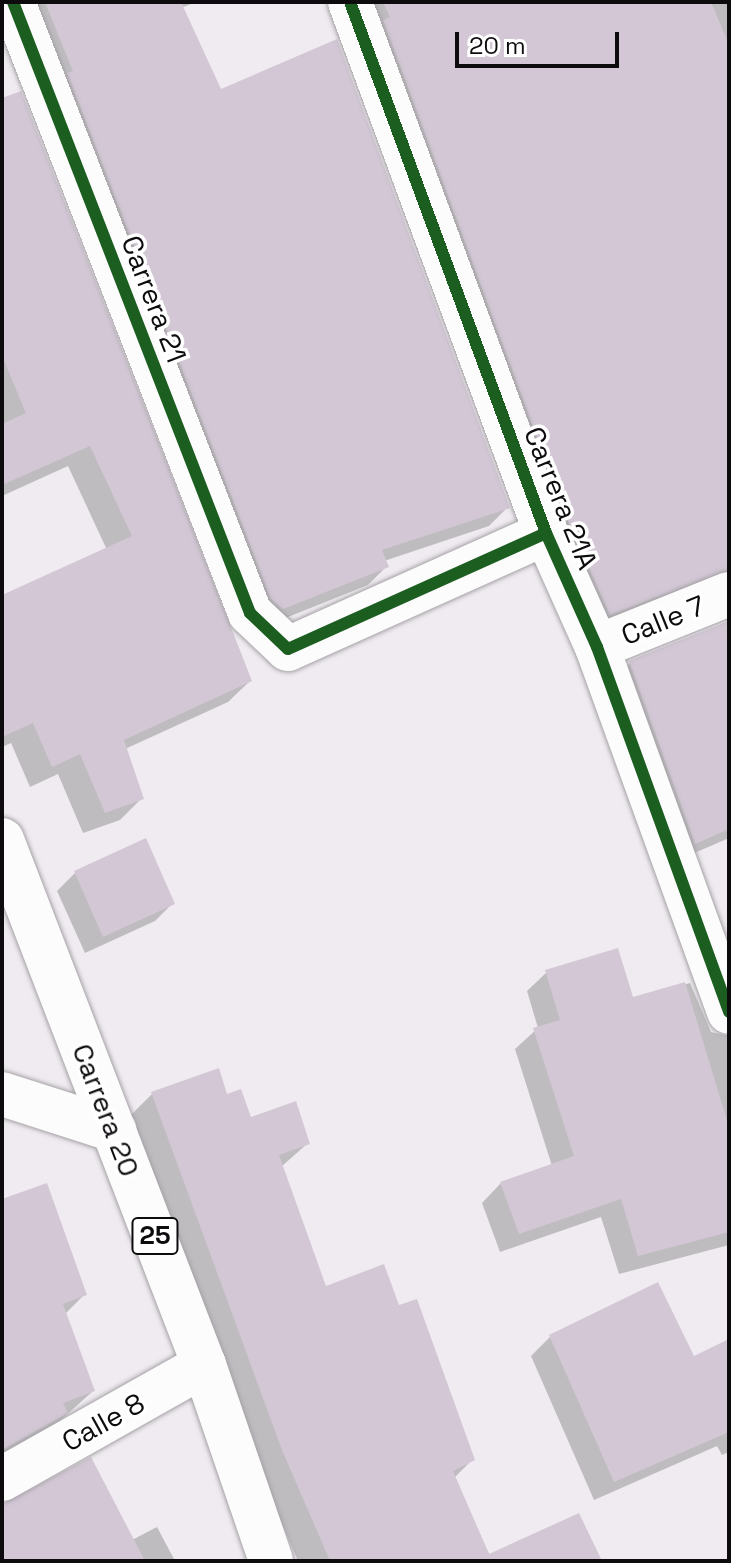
<!DOCTYPE html>
<style>
body{margin:0}
#map{position:relative;width:731px;height:1563px;overflow:hidden;background:#efebf0;font-family:"Space Grotesk",sans-serif}
div>[style]{position:absolute}
.shadow>*{inset:0;background:#0003}
.building>*{inset:0;background:#d3c7d5}
.roads{filter:drop-shadow(0 0 2px #a5a2a6) drop-shadow(0 0 2px #a5a2a6)}
.street>*{height:44px;margin:-22px;padding:0 22px;transform-origin:22px;border-radius:22px;background:#fdfcfd}
.primary>*{height:44px;margin:-22px;padding:0 22px;transform-origin:22px;border-radius:22px;background:#fdfcfd}
.cycleway>*{height:12px;margin:-6px;padding:0 6px;transform-origin:6px;border-radius:6px;background:#1b5e20}
span{translate:-50% -50%;white-space:nowrap;text-align:center;line-height:1.15;-webkit-text-stroke:7px #fff;paint-order:stroke}
.shield-label span{padding:2px 6px;background:#fff;border:2px solid;border-radius:6px;-webkit-text-stroke-width:0}
.shield-label{font-size:26px;color:#0e0b0e;font-weight:700}
.street-label{font-size:28px;color:#0e0b0e}
.frame{position:absolute;inset:0;border:4px solid #0e0b0e;pointer-events:none}
.scale{position:absolute;left:455px;top:32px;width:164px;height:36px;box-sizing:border-box;border:4px solid #0e0b0e;border-top:0;padding-left:10px;font-size:24px;line-height:28px;white-space:nowrap;color:#0e0b0e;-webkit-text-stroke:6px #fff;paint-order:stroke}
</style>
<div id="map">
<div class="shadow">
<div style="clip-path:polygon(26px 2px,196px 2px,181px 8px,220px 92px,508px 507px,489px 526px,384px 561px,387px 566px,368px 585px,263px 627px)"></div>
<div style="clip-path:polygon(357px 2px,729px 2px,729px 597px,591px 632px)"></div>
<div style="clip-path:polygon(2px 100px,250px 681px,228px 702px,125px 749px,142px 798px,120px 820px,83px 833px,58px 774px,30px 787px,11px 743px,2px 747px,2px 597px,107px 550px,68px 466px,2px 496px)"></div>
<div style="clip-path:polygon(729px 623px,729px 838px,676px 861px,611px 682px,630px 663px)"></div>
<div style="clip-path:polygon(145px 841px,173px 903px,155px 921px,85px 953px,57px 891px,75px 873px)"></div>
<div style="clip-path:polygon(547px 972px,632px 1000px,690px 983px,711px 1032px,729px 1036px,729px 1245px,619px 1274px,601px 1217px,500px 1252px,482px 1203px,501px 1183px,552px 1166px,515px 1049px,538px 1028px,527px 991px)"></div>
<div style="clip-path:polygon(152px 1094px,226px 1096px,250px 1120px,308px 1143px,281px 1167px,325px 1288px,398px 1307px,473px 1459px,454px 1478px,490px 1556px,599px 1561px,298px 1561px,260px 1473px,130px 1116px)"></div>
<div style="clip-path:polygon(2px 1202px,85px 1294px,65px 1314px,93px 1391px,42px 1437px,2px 1459px)"></div>
<div style="clip-path:polygon(550px 1337px,693px 1359px,729px 1342px,729px 1452px,722px 1455px,717px 1446px,594px 1500px,531px 1356px)"></div>
<div style="clip-path:polygon(2px 1503px,132px 1540px,157px 1527px,175px 1561px,2px 1561px)"></div>
</div>
<div class="building">
<div style="clip-path:polygon(45px 2px,181px 2px,221px 89px,337px 39px,510px 508px,382px 550px,389px 567px,283px 609px,271px 599px,67px 73px,73px 71px)"></div>
<div style="clip-path:polygon(383px 2px,711px 2px,729px 45px,729px 570px,610px 615px,569px 524px,383px 20px,390px 17px)"></div>
<div style="clip-path:polygon(21px 91px,252px 681px,124px 740px,144px 799px,105px 813px,80px 754px,52px 767px,33px 723px,2px 737px,2px 595px,132px 536px,90px 446px,2px 485px,2px 424px,26px 413px,2px 356px,2px 98px)"></div>
<div style="clip-path:polygon(729px 621px,729px 829px,695px 844px,629px 661px)"></div>
<div style="clip-path:polygon(146px 838px,175px 904px,103px 937px,74px 871px)"></div>
<div style="clip-path:polygon(618px 948px,633px 997px,685px 982px,729px 1127px,729px 1232px,638px 1256px,621px 1199px,519px 1234px,500px 1182px,574px 1156px,533px 1028px,560px 1020px,545px 970px)"></div>
<div style="clip-path:polygon(219px 1068px,227px 1094px,241px 1089px,251px 1117px,296px 1101px,310px 1144px,279px 1155px,326px 1286px,384px 1264px,399px 1305px,417px 1299px,475px 1460px,453px 1471px,489px 1554px,579px 1513px,602px 1561px,330px 1561px,282px 1450px,151px 1092px)"></div>
<div style="clip-path:polygon(47px 1183px,87px 1295px,63px 1304px,95px 1391px,63px 1403px,68px 1413px,2px 1450px,2px 1199px)"></div>
<div style="clip-path:polygon(658px 1282px,694px 1356px,729px 1339px,729px 1432px,614px 1482px,549px 1335px)"></div>
<div style="clip-path:polygon(91px 1457px,145px 1561px,2px 1561px,2px 1504px)"></div>
</div>
<div class="roads">
<div class="street">
<div style="left:13px;top:2px;width:655px;rotate:68.8deg"></div>
<div style="left:250px;top:613px;width:52px;rotate:43.5deg"></div>
<div style="left:288px;top:649px;width:283px;rotate:-24.2deg"></div>
<div style="left:350px;top:2px;width:566px;rotate:69.74deg"></div>
<div style="left:546px;top:533px;width:125px;rotate:65.9deg"></div>
<div style="left:597px;top:647px;width:388px;rotate:70.1deg"></div>
<div style="left:597px;top:647px;width:142px;rotate:-21.9deg"></div>
<div style="left:2px;top:1094px;width:118px;rotate:17.8deg"></div>
<div style="left:2px;top:1479px;width:232px;rotate:-29.4deg"></div>
</div>
<div class="primary">
<div style="left:2px;top:840px;width:563px;rotate:68.96deg"></div>
<div style="left:204px;top:1365px;width:207px;rotate:71.1deg"></div>
</div>
</div>
<div class="cycleway">
<div style="left:13px;top:2px;width:655px;rotate:68.8deg"></div>
<div style="left:250px;top:613px;width:52px;rotate:43.5deg"></div>
<div style="left:288px;top:649px;width:283px;rotate:-24.2deg"></div>
<div style="left:350px;top:2px;width:566px;rotate:69.74deg"></div>
<div style="left:546px;top:533px;width:125px;rotate:65.9deg"></div>
<div style="left:597px;top:647px;width:388px;rotate:70.1deg"></div>
</div>
<div class="shield-label">
<span style="left:155px;top:1236px">25</span>
</div>
<div class="street-label">
<span style="left:154px;top:299px;rotate:69deg">Carrera 21</span>
<span style="left:561px;top:498px;rotate:68deg">Carrera 21A</span>
<span style="left:663px;top:620px;rotate:-22deg">Calle 7</span>
<span style="left:106px;top:1110px;rotate:69deg">Carrera 20</span>
<span style="left:103px;top:1422px;rotate:-29deg">Calle 8</span>
</div>
<div class="frame"></div>
<div class="scale">20 m</div>
</div>
